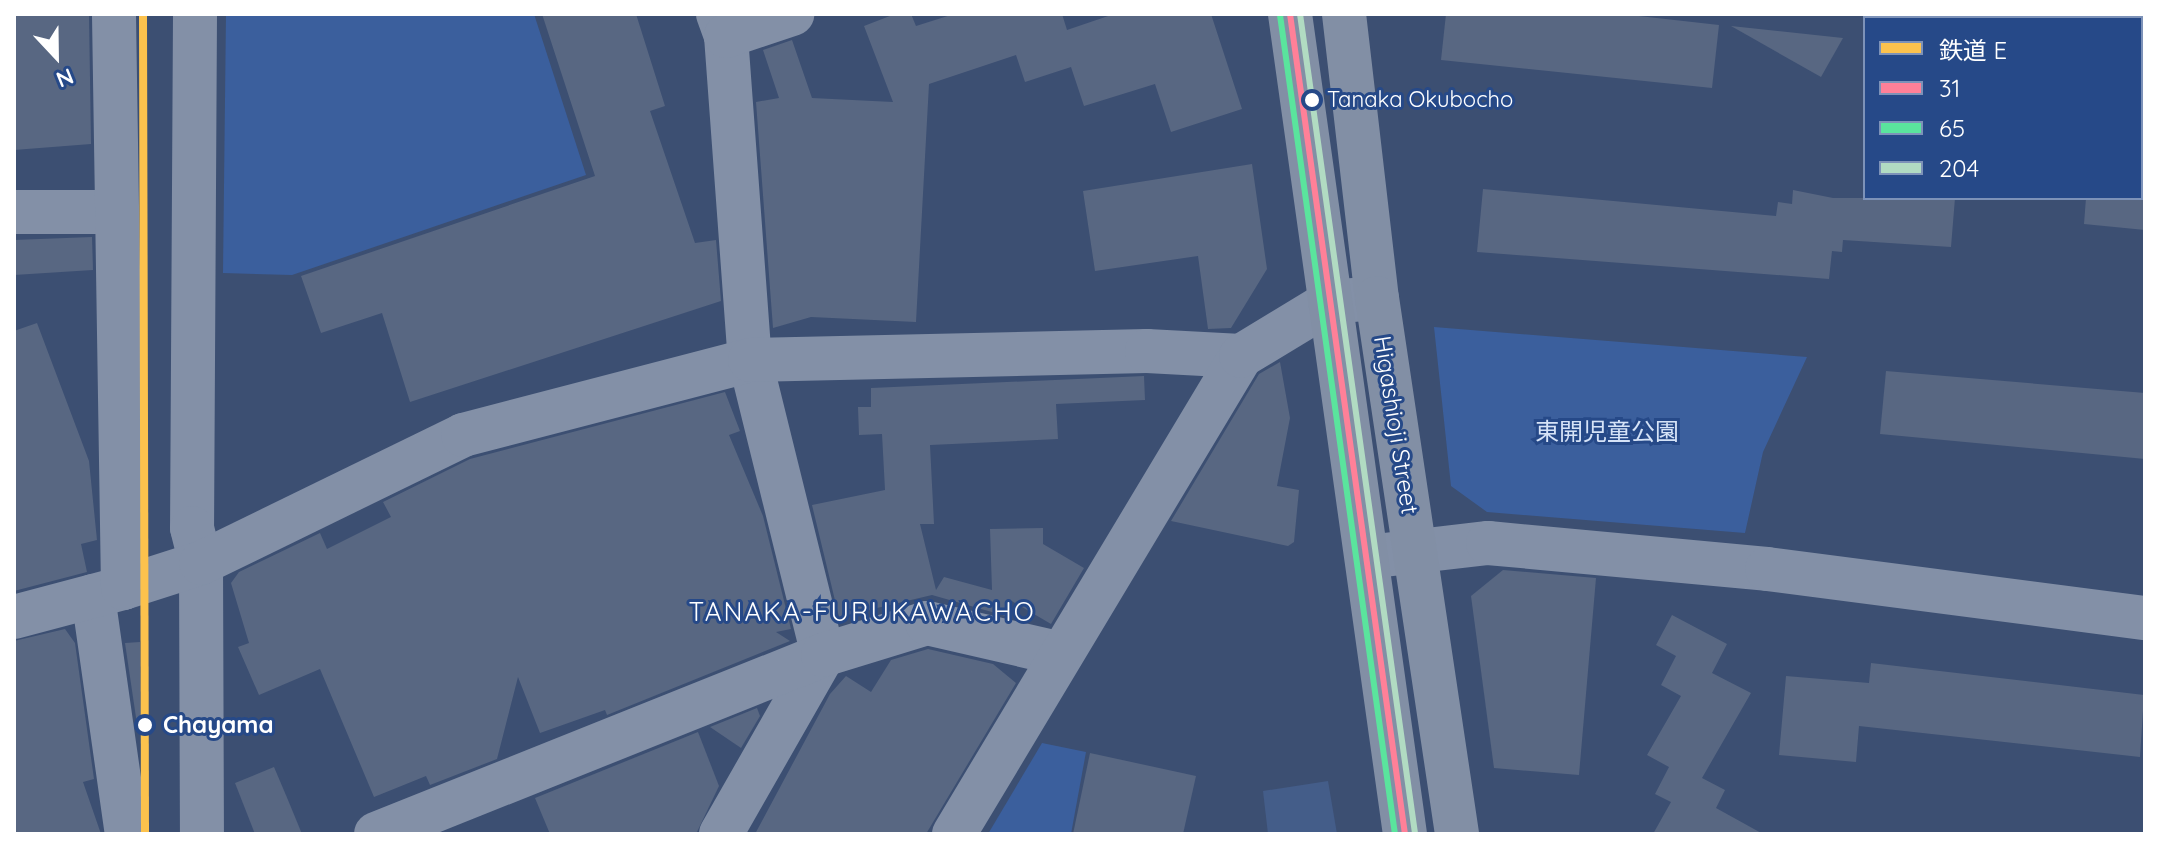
<!DOCTYPE html>
<meta charset="utf-8">
<style>
body{margin:0}
#map{position:relative;width:2159px;height:848px;overflow:hidden;background:#3c4f72;font-family:Quicksand,"Noto Sans JP",sans-serif}
div>[style]{position:absolute}
.green>*{inset:0;background:#3b5f9d}
.water>*{inset:0;background:#445d89}
.building>*{inset:0;background:#586782}
.minor>*{height:44px;margin:-22px;padding:0 22px;transform-origin:22px;border-radius:22px;background:#8390a7}
.major>*{height:44px;margin:-22px;padding:0 22px;transform-origin:22px;border-radius:22px;background:#828fa5}
.bus-1>*{height:6px;margin:-3px;padding:0 3px;transform-origin:3px;border-radius:3px;background:#ff8098}
.bus-2>*{height:6px;margin:-3px;padding:0 3px;transform-origin:3px;border-radius:3px;background:#5ae49d}
.bus-3>*{height:6px;margin:-3px;padding:0 3px;transform-origin:3px;border-radius:3px;background:#b1dbc2}
.rail-1>*{height:8px;margin:-4px;padding:0 4px;transform-origin:4px;border-radius:4px;background:#fcc24d}
.dots>*{width:22px;height:22px;translate:-50% -50%;box-sizing:border-box;border:4px solid #264988;border-radius:50%}
span{translate:-50% -50%;white-space:nowrap;text-align:center;line-height:1.15;-webkit-text-stroke:6px #264988;paint-order:stroke}
.bus-label{font-size:22px;color:#fff}
.left{translate:0 -50%;text-align:left}
.street-label{font-size:24px;color:#fff}
.park-label{font-size:24px;color:#d6e3f7}
.stop-label{font-size:24px;color:#fff;font-weight:700}
.neighbourhood-label{font-size:26px;color:#fff;letter-spacing:2px}
.frame{position:absolute;inset:0;border:16px solid #fff;pointer-events:none}
.legend{position:absolute;left:1863px;top:16px;width:280px;height:184px;box-sizing:border-box;background:#264988;border:2px solid #7d92b8;margin:0;padding:10px 14px;list-style:none;font-size:24px;color:#fff}
.legend li{display:flex;align-items:center;gap:16px;height:40px}
.legend b{width:40px;border:2px solid #7d92b8}
.north{position:absolute;left:16px;top:16px;width:80px;height:80px;-webkit-text-stroke:6px #264988;paint-order:stroke;rotate:158deg;font-size:22px;font-weight:700;line-height:32px;text-align:center;color:#fff}
.north::after{content:'';display:block;margin:auto;width:28px;height:36px;background:#fff;clip-path:polygon(50% 0,100% 100%,50% 72%,0 100%)}
</style>
<div id="map">
<div class="green">
<div style="clip-path:polygon(226px 14px,534px 14px,586px 175px,292px 275px,223px 273px)"></div>
<div style="clip-path:polygon(1434px 327px,1807px 357px,1763px 452px,1745px 533px,1487px 512px,1451px 486px)"></div>
<div style="clip-path:polygon(1042px 743px,1086px 752px,1071px 834px,988px 834px)"></div>
</div>
<div class="water">
<div style="clip-path:polygon(1328px 781px,1337px 834px,1268px 834px,1263px 791px)"></div>
</div>
<div class="building">
<div style="clip-path:polygon(14px 14px,89px 14px,91px 144px,14px 150px)"></div>
<div style="clip-path:polygon(542px 14px,636px 14px,665px 106px,650px 111px,695px 243px,716px 240px,721px 301px,410px 402px,382px 313px,321px 333px,301px 276px,595px 176px)"></div>
<div style="clip-path:polygon(895px 14px,911px 14px,916px 26px,954px 14px,1062px 14px,1067px 30px,1114px 14px,1211px 14px,1242px 109px,1171px 132px,1155px 84px,1084px 106px,1071px 67px,1025px 82px,1016px 55px,929px 84px,916px 322px,811px 317px,773px 328px,756px 102px,779px 98px,763px 50px,792px 40px,812px 98px,893px 102px,864px 26px)"></div>
<div style="clip-path:polygon(1446px 14px,1621px 14px,1719px 25px,1712px 88px,1441px 60px)"></div>
<div style="clip-path:polygon(1731px 26px,1843px 38px,1821px 77px)"></div>
<div style="clip-path:polygon(1252px 164px,1267px 269px,1231px 328px,1208px 329px,1198px 256px,1095px 271px,1083px 191px)"></div>
<div style="clip-path:polygon(1483px 189px,1776px 216px,1778px 202px,1792px 204px,1793px 190px,1833px 198px,1955px 198px,1951px 247px,1843px 240px,1842px 252px,1832px 251px,1829px 279px,1477px 252px)"></div>
<div style="clip-path:polygon(2086px 198px,2145px 198px,2145px 230px,2084px 224px)"></div>
<div style="clip-path:polygon(92px 237px,93px 270px,14px 275px,14px 240px)"></div>
<div style="clip-path:polygon(37px 323px,89px 461px,97px 540px,81px 544px,87px 572px,14px 591px,14px 331px)"></div>
<div style="clip-path:polygon(1280px 362px,1290px 418px,1277px 486px,1299px 490px,1294px 542px,1288px 546px,1171px 521px,1259px 374px)"></div>
<div style="clip-path:polygon(1886px 371px,2145px 393px,2145px 459px,1880px 434px)"></div>
<div style="clip-path:polygon(1144px 376px,1145px 400px,1056px 404px,1058px 439px,930px 445px,934px 524px,920px 524px,936px 590px,944px 577px,992px 590px,990px 529px,1043px 528px,1043px 544px,1084px 568px,1051px 624px,1010px 600px,1006px 616px,932px 595px,839px 617px,812px 505px,885px 490px,882px 434px,859px 435px,858px 407px,871px 407px,871px 388px)"></div>
<div style="clip-path:polygon(725px 392px,740px 431px,729px 435px,763px 516px,791px 629px,776px 632px,790px 641px,607px 715px,605px 710px,540px 733px,518px 677px,497px 759px,430px 785px,426px 776px,374px 797px,320px 669px,259px 695px,238px 647px,249px 643px,231px 583px,239px 572px,320px 533px,327px 549px,391px 517px,383px 502px,470px 459px)"></div>
<div style="clip-path:polygon(1503px 570px,1596px 578px,1579px 775px,1494px 768px,1471px 596px)"></div>
<div style="clip-path:polygon(1672px 615px,1727px 644px,1712px 673px,1751px 693px,1702px 778px,1725px 790px,1716px 808px,1763px 834px,1653px 834px,1671px 802px,1655px 794px,1669px 767px,1647px 755px,1681px 696px,1661px 685px,1676px 656px,1656px 645px)"></div>
<div style="clip-path:polygon(65px 629px,75px 643px,94px 779px,83px 782px,101px 834px,14px 834px,14px 641px)"></div>
<div style="clip-path:polygon(140px 642px,141px 731px,138px 731px,125px 643px)"></div>
<div style="clip-path:polygon(928px 649px,993px 664px,1016px 683px,926px 834px,755px 834px,830px 694px,846px 676px,871px 692px,891px 660px)"></div>
<div style="clip-path:polygon(1871px 663px,2144px 695px,2140px 757px,1859px 726px,1856px 762px,1779px 755px,1786px 676px,1869px 683px)"></div>
<div style="clip-path:polygon(757px 708px,760px 716px,741px 748px,710px 727px)"></div>
<div style="clip-path:polygon(698px 732px,719px 786px,696px 834px,550px 834px,535px 798px)"></div>
<div style="clip-path:polygon(1090px 753px,1196px 776px,1183px 834px,1073px 834px)"></div>
<div style="clip-path:polygon(274px 767px,288px 800px,302px 834px,255px 834px,235px 783px)"></div>
</div>
<div class="minor">
<div style="left:195px;top:14px;width:514px;rotate:90.33deg"></div>
<div style="left:192px;top:528px;width:36px;rotate:76deg"></div>
<div style="left:201px;top:563px;width:271px;rotate:89.8deg"></div>
<div style="left:718px;top:14px;width:23px;rotate:70deg"></div>
<div style="left:726px;top:36px;width:325px;rotate:85.8deg"></div>
<div style="left:750px;top:360px;width:304px;rotate:76.1deg"></div>
<div style="left:823px;top:655px;width:206px;rotate:119.7deg"></div>
<div style="left:726px;top:36px;width:70px;rotate:-18.4deg"></div>
<div style="left:14px;top:212px;width:98px"></div>
<div style="left:1367px;top:557px;width:122px;rotate:-6.6deg"></div>
<div style="left:1488px;top:543px;width:280px;rotate:5.3deg"></div>
<div style="left:1767px;top:569px;width:381px;rotate:7.4deg"></div>
<div style="left:123px;top:588px;width:82px;rotate:-17.8deg"></div>
<div style="left:201px;top:563px;width:292px;rotate:-26deg"></div>
<div style="left:463px;top:435px;width:297px;rotate:-14.6deg"></div>
<div style="left:750px;top:360px;width:397px;rotate:-1.3deg"></div>
<div style="left:1147px;top:351px;width:94px;rotate:3deg"></div>
<div style="left:93px;top:596px;width:240px;rotate:81.9deg"></div>
<div style="left:14px;top:617px;width:113px;rotate:-14.9deg"></div>
<div style="left:123px;top:588px;width:574px;rotate:-90.9deg"></div>
<div style="left:376px;top:834px;width:482px;rotate:-21.8deg"></div>
<div style="left:823px;top:655px;width:109px;rotate:-17.1deg"></div>
<div style="left:927px;top:623px;width:138px;rotate:13deg"></div>
<div style="left:954px;top:834px;width:558px;rotate:-59.02deg"></div>
<div style="left:1241px;top:356px;width:104px;rotate:-31.2deg"></div>
<div style="left:1330px;top:302px;width:36px;rotate:-5deg"></div>
</div>
<div class="major">
<div style="left:1290px;top:14px;width:828px;rotate:82.02deg"></div>
<div style="left:1344px;top:14px;width:286px;rotate:83.4deg"></div>
<div style="left:1377px;top:298px;width:542px;rotate:81.51deg"></div>
</div>
<div class="bus-1">
<div style="left:1290px;top:14px;width:828px;rotate:82.02deg"></div>
</div>
<div class="bus-2">
<div style="left:1280px;top:15px;width:827px;rotate:82.01deg"></div>
</div>
<div class="bus-3">
<div style="left:1300px;top:14px;width:827px;rotate:82.01deg"></div>
</div>
<div class="rail-1">
<div style="left:143px;top:14px;width:820px;rotate:89.86deg"></div>
</div>
<div class="dots">
<div style="left:1312px;top:100px;background:#fff"></div>
<div style="left:145px;top:725px;background:#fff"></div>
</div>
<div class="bus-label">
<span class="left" style="left:1327px;top:100px">Tanaka Okubocho</span>
</div>
<div class="street-label">
<span style="left:1396px;top:425px;rotate:81deg">Higashioji Street</span>
</div>
<div class="park-label">
<span style="left:1607px;top:432px">東開児童公園</span>
</div>
<div class="stop-label">
<span class="left" style="left:163px;top:725px">Chayama</span>
</div>
<div class="neighbourhood-label">
<span style="left:862px;top:612px">TANAKA-FURUKAWACHO</span>
</div>
<div class="frame"></div>
<ul class="legend">
<li><b style="height:10px;background:#fcc24d"></b>鉄道 E</li>
<li><b style="height:10px;background:#ff8098"></b>31</li>
<li><b style="height:10px;background:#5ae49d"></b>65</li>
<li><b style="height:10px;background:#b1dbc2"></b>204</li>
</ul>
<div class="north">N</div>
</div>
